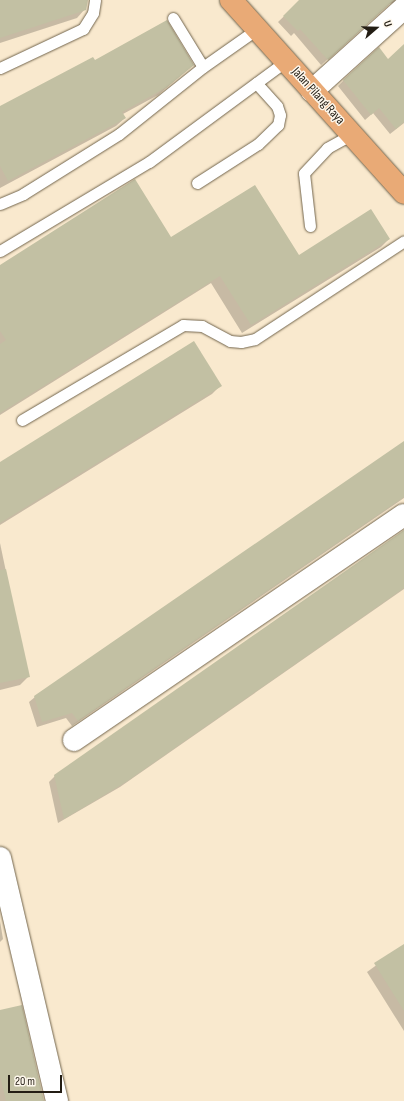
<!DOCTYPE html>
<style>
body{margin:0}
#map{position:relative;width:404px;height:1101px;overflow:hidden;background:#f9e9ce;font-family:"Sofia Sans Condensed",sans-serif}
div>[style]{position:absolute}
.shadow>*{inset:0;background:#0003}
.building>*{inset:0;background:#c2c0a3}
.roads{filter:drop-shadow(0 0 1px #72654d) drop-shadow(0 0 1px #72654d)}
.lane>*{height:11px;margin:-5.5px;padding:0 5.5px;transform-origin:5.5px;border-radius:5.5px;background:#fff}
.street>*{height:22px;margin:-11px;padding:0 11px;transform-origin:11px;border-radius:11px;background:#fff}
.highway>*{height:22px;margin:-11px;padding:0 11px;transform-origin:11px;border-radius:11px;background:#e9aa76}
span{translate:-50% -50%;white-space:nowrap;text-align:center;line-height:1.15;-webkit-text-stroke:3px #fef8ed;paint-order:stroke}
.street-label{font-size:13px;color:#231d14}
.north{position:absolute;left:356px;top:8px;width:40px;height:40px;-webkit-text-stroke:3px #fef8ed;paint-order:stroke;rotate:70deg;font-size:11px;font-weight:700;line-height:16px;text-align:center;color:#231d14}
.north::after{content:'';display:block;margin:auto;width:14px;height:18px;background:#231d14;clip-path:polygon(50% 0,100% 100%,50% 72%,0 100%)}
.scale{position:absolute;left:8px;top:1075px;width:54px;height:18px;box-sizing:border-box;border:2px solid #231d14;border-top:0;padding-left:5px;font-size:12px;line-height:14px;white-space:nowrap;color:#231d14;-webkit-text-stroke:3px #fef8ed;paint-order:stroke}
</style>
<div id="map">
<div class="shadow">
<div style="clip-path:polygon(0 0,84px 0,85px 9px,77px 18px,0 43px)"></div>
<div style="clip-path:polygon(301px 0,404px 0,389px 4px,321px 65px,294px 33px,291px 36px,278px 22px)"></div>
<div style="clip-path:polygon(404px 45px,404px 123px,390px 134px,373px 113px,365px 120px,338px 86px,344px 80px,388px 61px)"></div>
<div style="clip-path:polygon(95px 62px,193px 65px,158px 95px,123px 114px,125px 118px,116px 126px,0 188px,0 107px)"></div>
<div style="clip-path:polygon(171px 238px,299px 257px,389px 239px,381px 247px,242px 333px,211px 283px,0 415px,0 267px)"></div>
<div style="clip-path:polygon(220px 386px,212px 394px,0 525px,0 463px)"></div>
<div style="clip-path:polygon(404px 443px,404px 498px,72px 726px,66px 718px,37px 727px,29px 702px,35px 697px)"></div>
<div style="clip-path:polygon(404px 531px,404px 589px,120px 787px,58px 823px,49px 782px,55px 776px)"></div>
<div style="clip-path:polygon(0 543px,28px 677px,20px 685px,0 690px)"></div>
<div style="clip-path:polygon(0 921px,3px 939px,0 942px)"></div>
<div style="clip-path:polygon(404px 945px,404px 1031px,367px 972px)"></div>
<div style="clip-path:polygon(0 1011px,43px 1101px,0 1101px)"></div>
</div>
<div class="building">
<div style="clip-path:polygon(0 0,88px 0,86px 10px,0 38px)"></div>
<div style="clip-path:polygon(299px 0,394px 0,328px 60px,300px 29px,298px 31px,283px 16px)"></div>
<div style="clip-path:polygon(167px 20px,194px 65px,167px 87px,122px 112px,126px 118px,8px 181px,0 166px,0 106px,93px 57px,95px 60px)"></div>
<div style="clip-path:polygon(404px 44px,404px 122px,396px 129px,379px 108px,371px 115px,343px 80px,379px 47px,388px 59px)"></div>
<div style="clip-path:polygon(135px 179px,171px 237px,255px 185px,299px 255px,371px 209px,390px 239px,251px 325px,220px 276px,0 413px,0 344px,6px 340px,0 331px,0 265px)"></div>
<div style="clip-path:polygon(194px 341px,222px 386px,0 523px,0 462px)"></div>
<div style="clip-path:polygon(404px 441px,404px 497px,78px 721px,72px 713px,42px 722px,34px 696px)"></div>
<div style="clip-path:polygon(404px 530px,404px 588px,126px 782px,64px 819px,54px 775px)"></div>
<div style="clip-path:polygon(6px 569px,30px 677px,0 683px,0 570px)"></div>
<div style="clip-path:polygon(404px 944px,404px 1011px,374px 963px)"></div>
<div style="clip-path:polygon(22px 1005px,44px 1101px,6px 1101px,0 1076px,0 1010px)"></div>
</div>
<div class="roads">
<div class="lane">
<div style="left:173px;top:18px;width:57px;rotate:58.5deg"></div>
<div style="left:0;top:68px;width:92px;rotate:-25.2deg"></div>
<div style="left:83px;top:29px;width:19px;rotate:-58deg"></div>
<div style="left:93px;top:13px;width:13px;rotate:-81deg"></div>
<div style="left:197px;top:183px;width:72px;rotate:-32.6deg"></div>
<div style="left:258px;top:144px;width:28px;rotate:-44deg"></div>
<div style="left:278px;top:125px;width:10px;rotate:-79deg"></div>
<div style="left:280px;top:115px;width:9px;rotate:-108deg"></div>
<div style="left:277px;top:106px;width:31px;rotate:-132deg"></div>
<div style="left:0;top:204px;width:25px;rotate:-23deg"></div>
<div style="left:23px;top:194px;width:113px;rotate:-32deg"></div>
<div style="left:119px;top:134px;width:107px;rotate:-38.6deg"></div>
<div style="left:203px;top:67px;width:66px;rotate:-35.1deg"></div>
<div style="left:310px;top:226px;width:53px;rotate:-96.5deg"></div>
<div style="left:304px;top:173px;width:34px;rotate:-47deg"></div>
<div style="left:327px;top:148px;width:29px;rotate:-29deg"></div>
<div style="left:0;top:251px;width:174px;rotate:-30.9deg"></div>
<div style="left:149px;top:162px;width:170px;rotate:-36.4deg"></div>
<div style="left:22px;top:420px;width:187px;rotate:-30.5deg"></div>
<div style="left:183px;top:325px;width:19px;rotate:3deg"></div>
<div style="left:202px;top:326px;width:32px;rotate:28deg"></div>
<div style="left:230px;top:341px;width:11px;rotate:5deg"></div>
<div style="left:241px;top:342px;width:14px;rotate:-12deg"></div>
<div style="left:255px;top:339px;width:178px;rotate:-33.3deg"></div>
</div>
<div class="street">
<div style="left:312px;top:91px;width:124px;rotate:-42.1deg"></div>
<div style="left:74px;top:740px;width:399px;rotate:-34.3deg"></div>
<div style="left:0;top:858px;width:250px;rotate:76.8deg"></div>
</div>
<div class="highway">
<div style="left:231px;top:0;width:259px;rotate:48.1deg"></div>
</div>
</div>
<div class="street-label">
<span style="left:318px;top:96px;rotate:48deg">Jalan Pilang Raya</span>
</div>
<div class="north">U</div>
<div class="scale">20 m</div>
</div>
